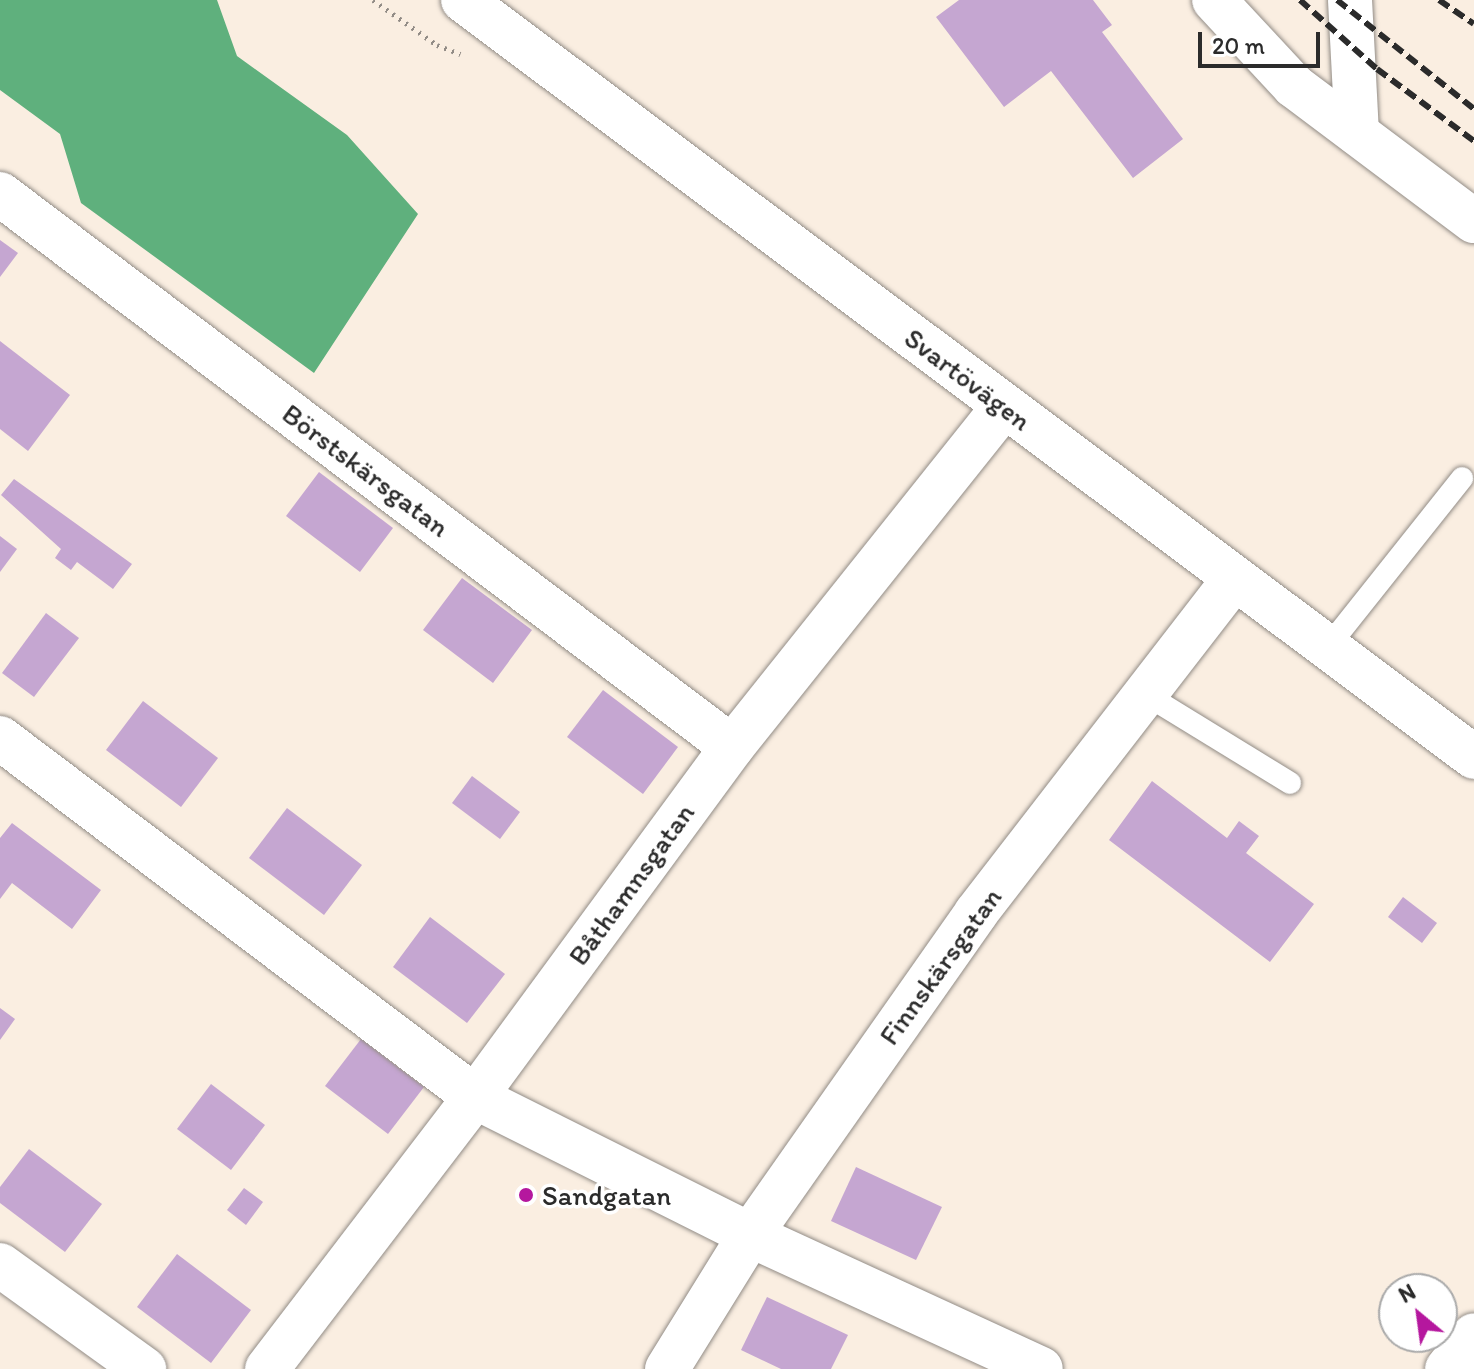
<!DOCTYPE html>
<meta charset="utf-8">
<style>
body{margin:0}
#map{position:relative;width:1474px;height:1369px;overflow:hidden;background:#faeee1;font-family:Itim,sans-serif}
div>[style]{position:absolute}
.forest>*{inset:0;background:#5fb07d}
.building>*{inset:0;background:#c5a6d1}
.path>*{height:5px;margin-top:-2.5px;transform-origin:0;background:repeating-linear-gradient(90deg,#928c86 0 2px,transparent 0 8px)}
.roads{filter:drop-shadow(0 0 2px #928c86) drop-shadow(0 0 2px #928c86)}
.service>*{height:22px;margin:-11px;padding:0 11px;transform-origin:11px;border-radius:11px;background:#fff}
.minor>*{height:44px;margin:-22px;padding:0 22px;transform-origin:22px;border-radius:22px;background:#fff}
.secondary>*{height:44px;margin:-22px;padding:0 22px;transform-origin:22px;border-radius:22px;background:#fff}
.rail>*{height:6px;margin-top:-3px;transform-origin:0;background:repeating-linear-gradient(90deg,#2b2b2b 0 12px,transparent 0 18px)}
.dots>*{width:22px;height:22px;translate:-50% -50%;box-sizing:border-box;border:4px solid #fff;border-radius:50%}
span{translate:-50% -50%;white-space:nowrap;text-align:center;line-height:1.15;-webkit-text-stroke:7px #fff;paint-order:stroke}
.street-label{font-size:28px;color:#2b2b2b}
.poi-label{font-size:28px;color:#2b2b2b}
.left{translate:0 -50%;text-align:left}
.north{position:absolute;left:1378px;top:1273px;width:80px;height:80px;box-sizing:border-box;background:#fff;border:2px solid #aaa;border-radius:50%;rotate:331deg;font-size:22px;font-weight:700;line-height:32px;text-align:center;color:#2b2b2b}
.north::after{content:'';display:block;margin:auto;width:28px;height:36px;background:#b5179e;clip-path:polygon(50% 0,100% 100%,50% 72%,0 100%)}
.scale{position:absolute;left:1198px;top:32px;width:122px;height:36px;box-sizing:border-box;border:4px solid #2b2b2b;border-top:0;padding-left:10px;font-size:24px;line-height:28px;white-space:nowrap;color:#2b2b2b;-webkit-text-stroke:6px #fff;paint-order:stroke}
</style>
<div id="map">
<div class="forest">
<div style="clip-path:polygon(0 0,217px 0,237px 56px,347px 135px,418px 214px,314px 373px,81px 203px,60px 134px,0 90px)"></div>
</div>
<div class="building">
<div style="clip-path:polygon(959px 0,1093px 0,1112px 25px,1102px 32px,1183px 139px,1133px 178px,1051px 71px,1004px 107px,936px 17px)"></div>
<div style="clip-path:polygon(0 240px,18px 253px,0 277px)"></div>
<div style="clip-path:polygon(0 341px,70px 395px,28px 451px,0 429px)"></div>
<div style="clip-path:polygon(319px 472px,393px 528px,360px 572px,286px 516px)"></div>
<div style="clip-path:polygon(14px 479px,132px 564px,113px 589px,77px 562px,71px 570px,55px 558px,61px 549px,1px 495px)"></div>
<div style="clip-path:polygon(0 536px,17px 549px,0 572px)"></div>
<div style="clip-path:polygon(462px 578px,532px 630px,493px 683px,423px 630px)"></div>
<div style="clip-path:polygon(46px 613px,79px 638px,34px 697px,2px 673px)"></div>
<div style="clip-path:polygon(603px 690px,678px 747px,643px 794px,567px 737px)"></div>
<div style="clip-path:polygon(143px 701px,218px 758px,181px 807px,106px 750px)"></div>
<div style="clip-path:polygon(472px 776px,520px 812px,500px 839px,452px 803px)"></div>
<div style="clip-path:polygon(1152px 781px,1227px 838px,1239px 821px,1259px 836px,1246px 853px,1314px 904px,1270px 962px,1109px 840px)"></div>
<div style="clip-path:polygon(287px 808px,362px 865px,324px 915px,249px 858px)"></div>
<div style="clip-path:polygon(12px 823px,101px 890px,72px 929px,12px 883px,0 899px,0 838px)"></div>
<div style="clip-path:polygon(1403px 897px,1437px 923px,1422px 943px,1388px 917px)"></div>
<div style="clip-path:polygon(430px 917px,505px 974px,467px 1023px,393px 967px)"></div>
<div style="clip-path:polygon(0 1008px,15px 1019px,0 1040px)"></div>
<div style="clip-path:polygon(361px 1039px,424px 1087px,388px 1134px,325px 1086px)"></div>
<div style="clip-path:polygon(211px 1084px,265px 1125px,231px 1170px,177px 1129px)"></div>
<div style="clip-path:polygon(29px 1149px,102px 1204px,65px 1252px,0 1203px,0 1187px)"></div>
<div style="clip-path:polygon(856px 1167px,942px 1207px,916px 1260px,831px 1221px)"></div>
<div style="clip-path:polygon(244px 1188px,263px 1202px,246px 1225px,227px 1210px)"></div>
<div style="clip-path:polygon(177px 1254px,251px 1310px,211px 1363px,137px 1307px)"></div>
<div style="clip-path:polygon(767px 1297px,848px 1335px,831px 1369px,781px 1369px,741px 1350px)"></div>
</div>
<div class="path">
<div style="left:373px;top:0;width:78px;rotate:35.1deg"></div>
<div style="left:437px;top:45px;width:25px;rotate:21deg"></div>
</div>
<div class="roads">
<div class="service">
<div style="left:1327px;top:648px;width:217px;rotate:-51.5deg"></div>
<div style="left:1145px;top:694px;width:170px;rotate:31.5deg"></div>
</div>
<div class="minor">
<div style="left:1214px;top:0;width:117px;rotate:47.1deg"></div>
<div style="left:1294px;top:86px;width:225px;rotate:36.9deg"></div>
<div style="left:1350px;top:0;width:133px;rotate:87deg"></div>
<div style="left:0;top:194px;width:917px;rotate:37.07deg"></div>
<div style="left:0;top:738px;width:595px;rotate:37.08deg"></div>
<div style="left:475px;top:1097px;width:308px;rotate:26.6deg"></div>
<div style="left:750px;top:1235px;width:320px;rotate:24.7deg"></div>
<div style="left:0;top:1265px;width:178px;rotate:35.8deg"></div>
<div style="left:267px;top:1369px;width:342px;rotate:-52.6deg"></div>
<div style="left:475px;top:1097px;width:434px;rotate:-53.7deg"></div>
<div style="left:732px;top:747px;width:436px;rotate:-51.4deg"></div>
<div style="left:667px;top:1369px;width:158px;rotate:-58.2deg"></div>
<div style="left:750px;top:1235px;width:393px;rotate:-54.9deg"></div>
<div style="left:976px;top:913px;width:423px;rotate:-52.3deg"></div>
<div style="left:1447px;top:1369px;width:43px;rotate:-51.5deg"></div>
</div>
<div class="secondary">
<div style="left:463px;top:0;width:1263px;rotate:36.82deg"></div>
</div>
</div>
<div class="rail">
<div style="left:1300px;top:0;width:103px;rotate:41.9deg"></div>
<div style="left:1377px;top:69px;width:121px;rotate:36.6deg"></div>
<div style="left:1337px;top:0;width:175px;rotate:38.5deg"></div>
<div style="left:1439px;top:0;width:42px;rotate:34.4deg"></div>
</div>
<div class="dots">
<div style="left:526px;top:1195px;background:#b5179e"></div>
</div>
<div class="street-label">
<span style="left:968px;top:379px;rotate:37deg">Svartövägen</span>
<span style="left:366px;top:470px;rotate:37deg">Börstskärsgatan</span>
<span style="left:631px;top:884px;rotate:-54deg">Båthamnsgatan</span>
<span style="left:940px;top:966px;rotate:-54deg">Finnskärsgatan</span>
</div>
<div class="poi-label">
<span class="left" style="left:542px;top:1195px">Sandgatan</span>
</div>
<div class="north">N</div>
<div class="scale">20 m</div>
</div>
